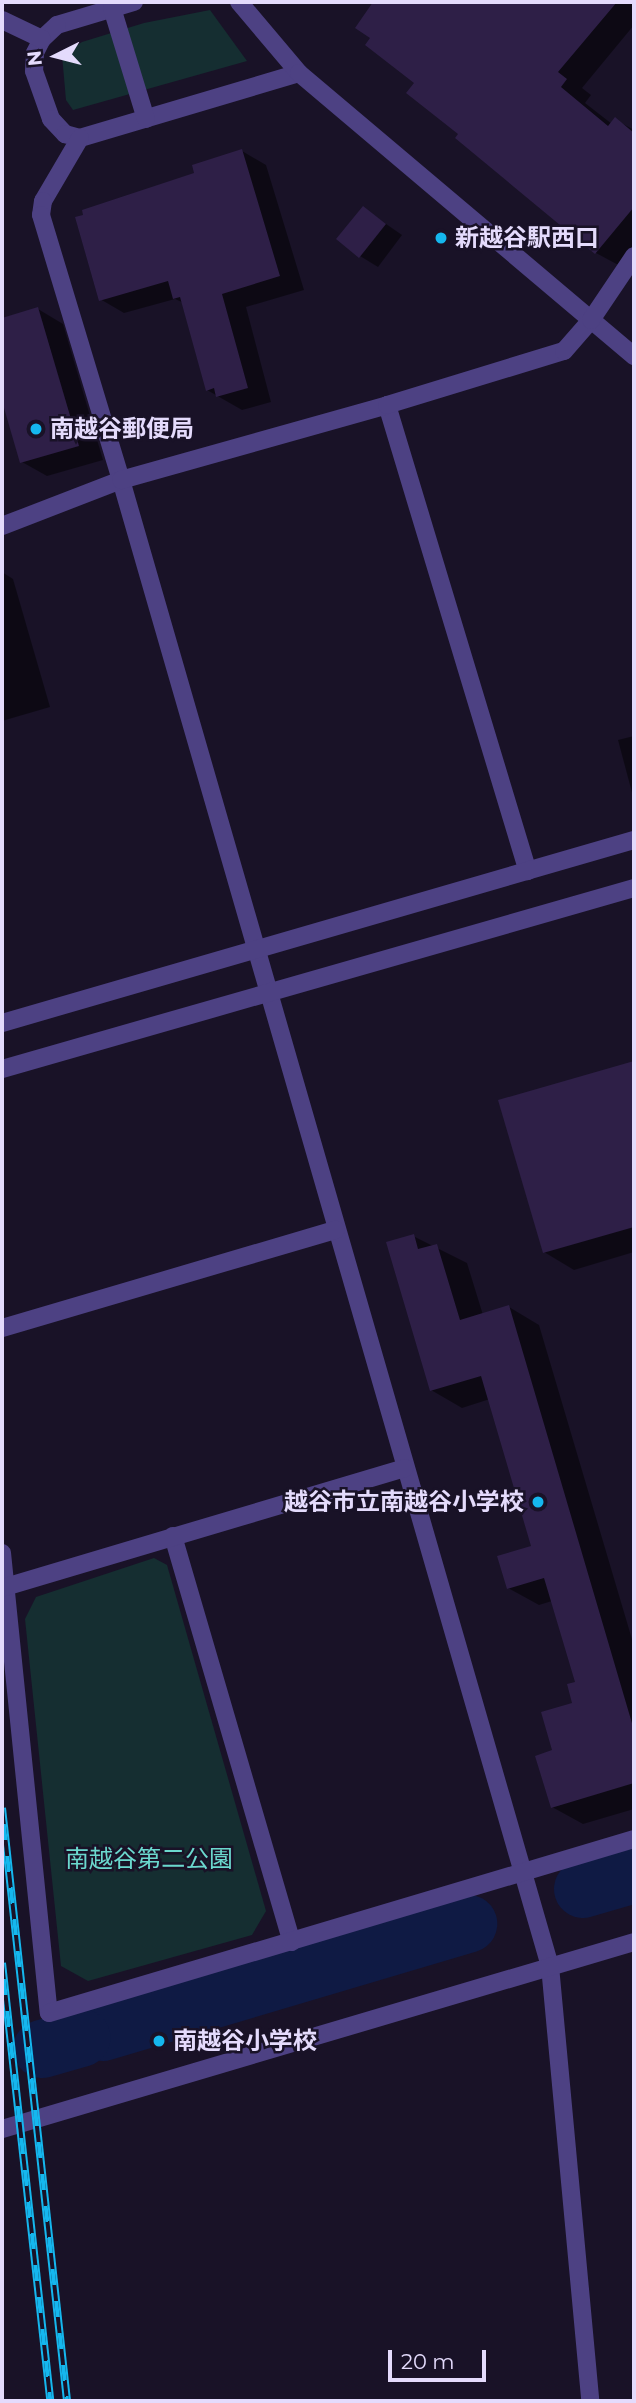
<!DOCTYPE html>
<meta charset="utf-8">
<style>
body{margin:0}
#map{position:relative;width:636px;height:2403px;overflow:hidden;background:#191227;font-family:Montserrat,"Noto Sans JP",sans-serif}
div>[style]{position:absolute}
.green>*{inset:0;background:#152e31}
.shadow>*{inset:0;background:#0007}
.river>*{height:58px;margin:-29px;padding:0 29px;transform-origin:29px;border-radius:29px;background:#0f1a44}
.building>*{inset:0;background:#2e1f47}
.minor>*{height:18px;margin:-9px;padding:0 9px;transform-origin:9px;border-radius:9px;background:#4d4183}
.rail>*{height:8px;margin-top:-4px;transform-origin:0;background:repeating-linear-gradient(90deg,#191227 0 16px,#15b7ee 0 32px);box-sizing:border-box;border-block:2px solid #15b7ee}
.dots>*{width:19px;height:19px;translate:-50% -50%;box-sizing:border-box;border:4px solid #191227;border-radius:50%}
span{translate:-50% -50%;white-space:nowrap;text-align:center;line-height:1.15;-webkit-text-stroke:5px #191227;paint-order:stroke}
.poi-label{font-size:24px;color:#e4dbfc;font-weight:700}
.left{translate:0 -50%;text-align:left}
.right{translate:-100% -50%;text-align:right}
.park-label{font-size:24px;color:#6bd8ce}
.frame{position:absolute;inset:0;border:4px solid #e4dbfc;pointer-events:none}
.north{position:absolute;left:21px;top:21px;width:70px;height:70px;-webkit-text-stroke:5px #191227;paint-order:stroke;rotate:264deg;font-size:19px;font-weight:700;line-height:28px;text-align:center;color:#e4dbfc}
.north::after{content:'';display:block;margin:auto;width:24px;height:32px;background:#e4dbfc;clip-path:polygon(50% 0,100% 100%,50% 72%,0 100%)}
.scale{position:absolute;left:388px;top:2350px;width:98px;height:32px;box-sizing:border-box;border:4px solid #e4dbfc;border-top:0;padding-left:9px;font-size:21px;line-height:24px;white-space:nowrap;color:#e4dbfc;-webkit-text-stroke:5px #191227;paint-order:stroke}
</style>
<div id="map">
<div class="green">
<div style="clip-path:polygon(210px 10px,247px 61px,73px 110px,66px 100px,62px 55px,82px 42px,144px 23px)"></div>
<div style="clip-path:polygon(154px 1558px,167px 1565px,266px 1911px,252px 1935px,88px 1981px,61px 1966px,25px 1619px,36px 1597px)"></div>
</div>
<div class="shadow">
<div style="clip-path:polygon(375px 2px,634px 2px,634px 25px,582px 88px,591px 95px,585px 103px,612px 124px,616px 120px,634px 130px,634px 252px,622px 267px,596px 253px,457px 138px,460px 134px,416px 83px,373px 38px,358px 28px)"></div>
<div style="clip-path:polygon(242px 151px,266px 165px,304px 290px,246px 307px,271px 402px,242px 410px,207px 390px,184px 303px,175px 299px,124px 313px,100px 299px,196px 174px)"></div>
<div style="clip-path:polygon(363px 208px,402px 235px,378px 267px,360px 256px)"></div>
<div style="clip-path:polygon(38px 309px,63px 324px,103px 460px,47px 476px,22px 462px,2px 399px,2px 320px)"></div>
<div style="clip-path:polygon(2px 572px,13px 579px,50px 707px,2px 721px)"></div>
<div style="clip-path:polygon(634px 736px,634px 800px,618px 740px)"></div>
<div style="clip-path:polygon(634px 1063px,634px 1252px,574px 1270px,544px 1252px,500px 1101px)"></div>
<div style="clip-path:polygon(413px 1236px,467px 1263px,483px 1315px,509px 1307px,539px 1325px,634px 1646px,634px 1809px,583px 1824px,552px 1807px,555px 1751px,575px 1704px,577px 1683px,552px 1601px,539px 1605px,508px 1588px,533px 1547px,490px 1399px,462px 1408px,431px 1390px)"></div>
</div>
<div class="river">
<div style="left:583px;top:1889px;width:53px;rotate:-16.4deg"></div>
<div style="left:103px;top:2032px;width:381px;rotate:-16.5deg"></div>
<div style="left:42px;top:2049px;width:41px;rotate:-15.8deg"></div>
</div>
<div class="building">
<div style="clip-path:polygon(373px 2px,617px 2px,558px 72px,567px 79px,561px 87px,608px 126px,615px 117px,634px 133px,634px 207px,595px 254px,455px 138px,458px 134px,406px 93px,414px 83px,365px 45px,370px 38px,355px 28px)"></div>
<div style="clip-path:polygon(242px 149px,280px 276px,222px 294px,248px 388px,216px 397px,214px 388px,206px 391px,180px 297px,173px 299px,168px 281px,99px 301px,75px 217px,83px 215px,82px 210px,194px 173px,192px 165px)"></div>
<div style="clip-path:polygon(363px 206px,386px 224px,359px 258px,336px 239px)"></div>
<div style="clip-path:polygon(38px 307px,79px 446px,20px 463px,2px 401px,2px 318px)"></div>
<div style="clip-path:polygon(634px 1061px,634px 1227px,543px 1253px,498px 1100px)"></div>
<div style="clip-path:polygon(414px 1234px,418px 1249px,437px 1244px,460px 1320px,509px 1305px,634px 1730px,634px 1783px,551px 1808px,535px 1756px,552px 1750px,541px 1712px,572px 1703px,567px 1684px,575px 1682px,544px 1578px,507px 1589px,497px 1556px,531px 1546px,481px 1376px,430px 1391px,386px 1242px)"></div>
</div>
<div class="minor">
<div style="left:134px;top:2px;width:80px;rotate:163.4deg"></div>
<div style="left:57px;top:25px;width:21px;rotate:137deg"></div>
<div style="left:42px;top:39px;width:16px;rotate:117deg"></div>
<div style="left:35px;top:53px;width:18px;rotate:93deg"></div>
<div style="left:34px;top:71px;width:51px;rotate:70.5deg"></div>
<div style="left:51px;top:119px;width:21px;rotate:47deg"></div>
<div style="left:65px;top:134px;width:16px;rotate:15deg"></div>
<div style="left:80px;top:138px;width:228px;rotate:-16.5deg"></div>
<div style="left:239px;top:2px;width:93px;rotate:49.8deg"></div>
<div style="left:299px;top:73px;width:439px;rotate:40.2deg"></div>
<div style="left:112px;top:8px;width:116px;rotate:73deg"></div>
<div style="left:2px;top:20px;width:44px;rotate:25.4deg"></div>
<div style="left:80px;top:138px;width:73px;rotate:120.4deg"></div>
<div style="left:43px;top:201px;width:14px;rotate:98deg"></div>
<div style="left:41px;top:215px;width:277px;rotate:73.2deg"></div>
<div style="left:121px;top:480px;width:1547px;rotate:73.9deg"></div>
<div style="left:550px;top:1966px;width:437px;rotate:84.7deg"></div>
<div style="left:387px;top:405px;width:487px;rotate:73.2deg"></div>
<div style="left:2px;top:526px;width:128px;rotate:-21.1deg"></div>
<div style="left:121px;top:480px;width:276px;rotate:-15.7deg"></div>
<div style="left:387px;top:405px;width:185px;rotate:-17deg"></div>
<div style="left:564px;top:351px;width:41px;rotate:-48.9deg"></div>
<div style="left:591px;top:320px;width:77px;rotate:-56.1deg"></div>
<div style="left:2px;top:1023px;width:658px;rotate:-16.15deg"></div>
<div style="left:2px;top:1069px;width:657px;rotate:-15.98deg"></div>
<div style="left:2px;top:1328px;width:348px;rotate:-16.4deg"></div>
<div style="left:173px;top:1536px;width:423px;rotate:73.7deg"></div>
<div style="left:2px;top:1553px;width:462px;rotate:84.2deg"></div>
<div style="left:49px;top:2013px;width:610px;rotate:-16.56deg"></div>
<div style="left:2px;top:1588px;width:420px;rotate:-16.6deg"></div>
<div style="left:2px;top:2129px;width:659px;rotate:-16.48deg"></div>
</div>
<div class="rail">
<div style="left:2px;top:1808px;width:597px;rotate:83.74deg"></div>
<div style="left:2px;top:1963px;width:441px;rotate:83.7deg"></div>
</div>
<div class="dots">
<div style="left:441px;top:238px;background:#15b7ee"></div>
<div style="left:36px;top:429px;background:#15b7ee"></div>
<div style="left:538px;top:1502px;background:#15b7ee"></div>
<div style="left:159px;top:2041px;background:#15b7ee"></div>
</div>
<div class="poi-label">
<span class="left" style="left:455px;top:238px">新越谷駅西口</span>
<span class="left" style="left:50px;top:429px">南越谷郵便局</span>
<span class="right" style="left:524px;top:1502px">越谷市立南越谷小学校</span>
<span class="left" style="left:173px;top:2041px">南越谷小学校</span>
</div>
<div class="park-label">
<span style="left:149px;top:1859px">南越谷第二公園</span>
</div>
<div class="frame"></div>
<div class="north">N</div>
<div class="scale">20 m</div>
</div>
